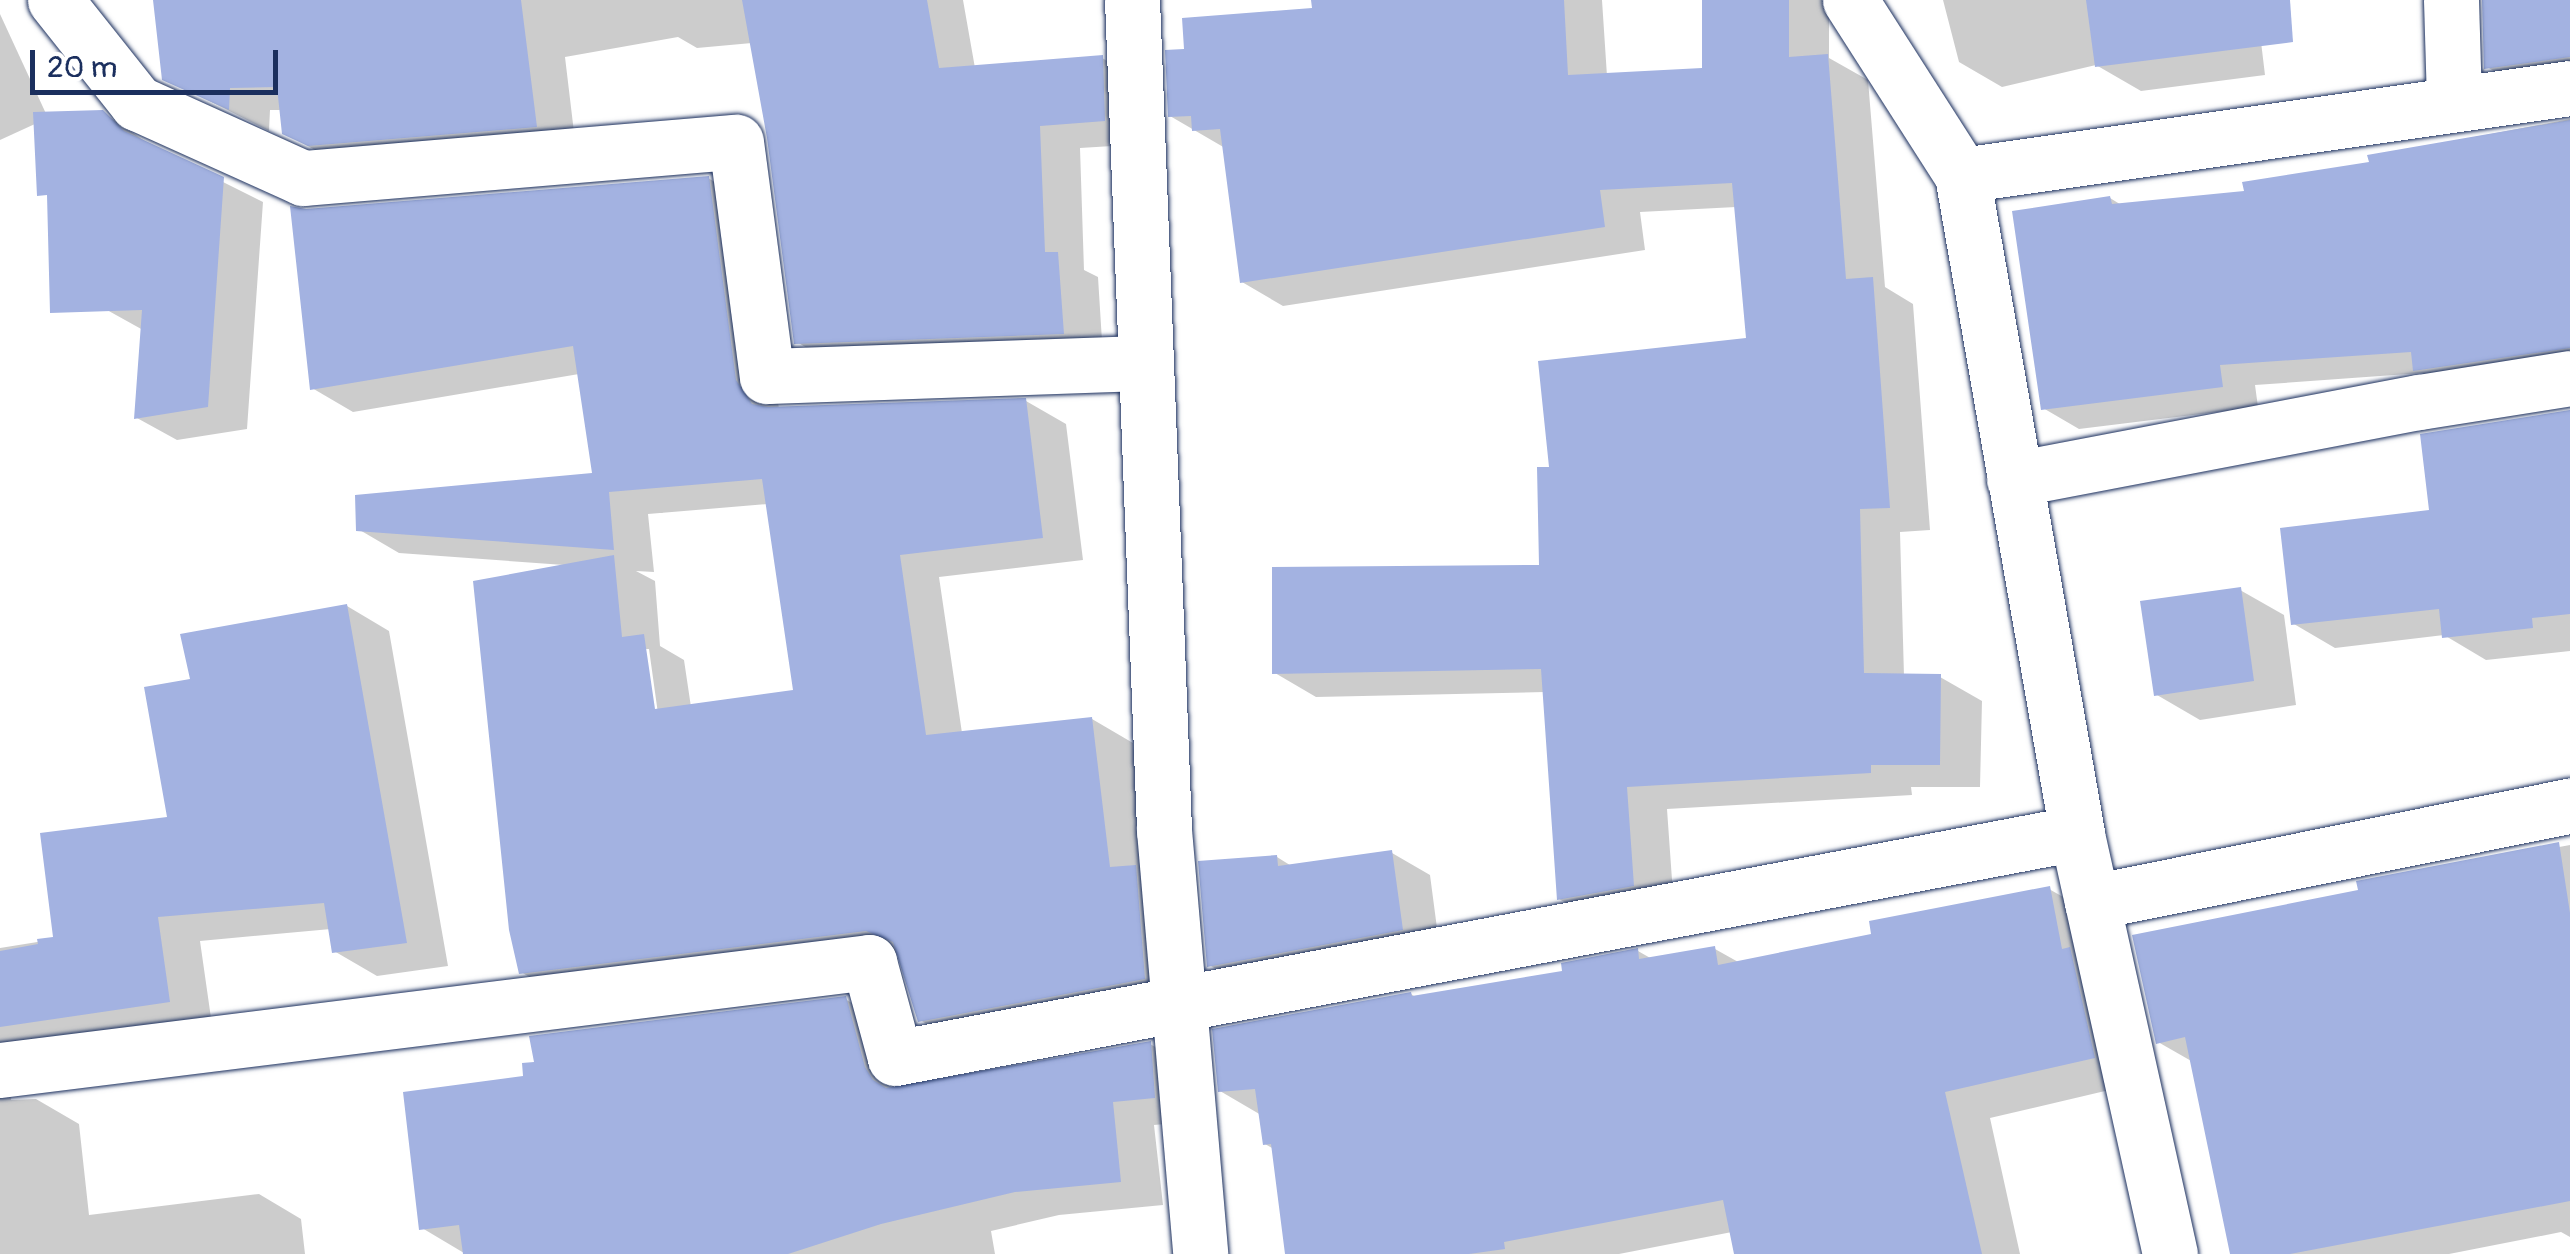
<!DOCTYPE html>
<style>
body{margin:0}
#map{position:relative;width:2570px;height:1254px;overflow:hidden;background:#fff;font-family:Pangolin,sans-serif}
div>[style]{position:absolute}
.shadow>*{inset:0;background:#0003}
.building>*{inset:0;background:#a3b2e1}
.roads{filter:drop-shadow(0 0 2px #1b2f5e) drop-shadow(0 0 2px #1b2f5e)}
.street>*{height:55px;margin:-27.5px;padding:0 27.5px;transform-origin:27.5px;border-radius:27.5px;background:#fff}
span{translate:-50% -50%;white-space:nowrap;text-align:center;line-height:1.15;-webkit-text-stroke:8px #fff;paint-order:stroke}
.scale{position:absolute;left:30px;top:50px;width:248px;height:45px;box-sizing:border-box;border:5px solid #1b2f5e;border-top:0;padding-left:12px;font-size:30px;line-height:35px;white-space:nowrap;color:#1b2f5e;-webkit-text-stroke:8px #fff;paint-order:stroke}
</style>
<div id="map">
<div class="shadow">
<div style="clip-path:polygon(155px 0,963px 0,975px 68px,1102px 58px,1143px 81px,1145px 144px,1080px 148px,1084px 270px,1098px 277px,1103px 357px,837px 366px,797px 342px,769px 138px,752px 43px,697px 48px,678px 37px,565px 57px,576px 149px,326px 156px,284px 133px,282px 110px,270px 110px,269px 131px,164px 78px)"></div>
<div style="clip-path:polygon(1313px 0,1602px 0,1607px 76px,1705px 71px,1705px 0,1829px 0,1829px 58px,1868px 80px,1885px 287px,1913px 304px,1930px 530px,1900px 532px,1904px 676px,1940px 677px,1982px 701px,1980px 787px,1911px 787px,1912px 795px,1667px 809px,1674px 908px,1600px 922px,1559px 899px,1545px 692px,1316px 697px,1275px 673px,1542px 567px,1552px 469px,1748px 341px,1736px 207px,1640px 212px,1645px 250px,1283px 306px,1242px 282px,1225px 148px,1170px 116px,1187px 51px,1314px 10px)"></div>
<div style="clip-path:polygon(1943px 0,2256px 0,2265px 75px,2141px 91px,2096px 65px,2002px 87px,1959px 62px)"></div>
<div style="clip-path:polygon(2485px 0,2570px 0,2570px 81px,2523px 88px,2487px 67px)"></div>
<div style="clip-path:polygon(0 14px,48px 118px,0 140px)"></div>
<div style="clip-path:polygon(102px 112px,155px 148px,263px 202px,247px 429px,177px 440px,137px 418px,143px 330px,107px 310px)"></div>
<div style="clip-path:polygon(2570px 119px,2570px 372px,2452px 391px,2422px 373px,2255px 385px,2258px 407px,2079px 429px,2043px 408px,2110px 198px,2123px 206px,2247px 194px,2372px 164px,2370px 157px)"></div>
<div style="clip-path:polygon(evenodd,708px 178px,749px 202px,779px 409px,1026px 401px,1066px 424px,1083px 560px,939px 577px,962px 733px,1092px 719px,1133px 743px,1148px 875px,1185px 1001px,961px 1044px,920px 1020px,899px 954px,562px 996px,521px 972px,564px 565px,399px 553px,358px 529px,595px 475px,579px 374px,353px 412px,312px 388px,305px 212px,708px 178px,768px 504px,796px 692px,691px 707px,684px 660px,660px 646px,655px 581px,636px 571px,654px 572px,648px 514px,768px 504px,708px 178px,644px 649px,649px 649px,659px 721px,654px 722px,644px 649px)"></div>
<div style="clip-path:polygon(2570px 412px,2570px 651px,2486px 660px,2444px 635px,2335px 648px,2294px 624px,2431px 512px)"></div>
<div style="clip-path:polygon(2240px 590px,2284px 615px,2296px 705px,2200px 720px,2157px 695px)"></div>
<div style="clip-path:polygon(347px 606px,389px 631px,448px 966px,377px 976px,334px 951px,331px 929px,200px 941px,212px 1025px,13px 1083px,11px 1100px,36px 1099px,79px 1124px,89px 1215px,259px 1194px,301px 1219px,305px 1254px,0 1254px,0 948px,56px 939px,170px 819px,192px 681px)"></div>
<div style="clip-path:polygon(2570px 845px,2570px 1237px,2561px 1232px,2449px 1254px,2232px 1254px,2193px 1062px,2158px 1042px,2361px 892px,2359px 883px)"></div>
<div style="clip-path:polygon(1392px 853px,1430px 875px,1440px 951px,1248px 987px,1209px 965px,1277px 857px,1293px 867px)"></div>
<div style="clip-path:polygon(2049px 889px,2095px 915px,2139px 1083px,1990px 1118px,2020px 1254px,1736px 1254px,1732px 1232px,1619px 1254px,1287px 1254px,1274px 1149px,1265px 1144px,1261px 1115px,1220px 1091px,1411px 994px,1417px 998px,1565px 974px,1638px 951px,1652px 959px,1715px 949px,1740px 963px,1874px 936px)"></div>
<div style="clip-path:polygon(845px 999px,888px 1024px,906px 1090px,1150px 1044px,1193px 1068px,1197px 1121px,1154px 1125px,1163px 1205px,1059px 1215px,991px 1231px,995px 1254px,477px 1254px,464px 1253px,422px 1228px,526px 1078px)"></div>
</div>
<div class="building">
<div style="clip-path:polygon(153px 0,521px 0,537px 127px,308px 146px,282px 134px,277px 87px,230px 88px,229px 110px,162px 80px)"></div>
<div style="clip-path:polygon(742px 0,927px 0,939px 68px,1103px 55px,1105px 121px,1040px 126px,1045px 252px,1058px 252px,1064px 334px,794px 344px,767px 138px)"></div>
<div style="clip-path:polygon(1311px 0,1564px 0,1568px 75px,1702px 68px,1702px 0,1789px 0,1789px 57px,1828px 54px,1846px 279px,1873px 277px,1890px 508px,1860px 509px,1864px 673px,1941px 674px,1940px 765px,1871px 765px,1871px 773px,1627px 787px,1634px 886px,1557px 900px,1541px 669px,1272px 674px,1272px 567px,1539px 565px,1537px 467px,1549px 467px,1538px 361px,1746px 338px,1732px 183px,1600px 190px,1605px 227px,1240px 283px,1220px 129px,1192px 131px,1191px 116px,1168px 117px,1165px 50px,1184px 49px,1182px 18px,1312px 8px)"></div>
<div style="clip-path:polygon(2086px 0,2290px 0,2293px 42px,2095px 67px)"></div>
<div style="clip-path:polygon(2482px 0,2570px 0,2570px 57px,2484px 69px)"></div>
<div style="clip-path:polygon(103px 110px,124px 131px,224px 177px,208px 407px,134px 419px,142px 310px,50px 313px,47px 195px,37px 196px,33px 112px)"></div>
<div style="clip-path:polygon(2570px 120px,2570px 348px,2413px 371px,2411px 352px,2220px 365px,2223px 387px,2041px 410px,2012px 211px,2110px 196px,2112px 204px,2244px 191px,2242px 182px,2369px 162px,2367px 155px)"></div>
<div style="clip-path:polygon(709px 176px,736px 380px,752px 404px,768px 407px,1026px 398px,1043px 538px,900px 555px,926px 735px,1092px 717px,1110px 867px,1136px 865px,1145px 979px,918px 1022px,893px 942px,866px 931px,519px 974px,509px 930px,473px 581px,614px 555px,622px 637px,644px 634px,655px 709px,793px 690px,762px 479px,609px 492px,614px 550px,356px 531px,355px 495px,592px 473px,573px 346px,310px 390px,290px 206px,306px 209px)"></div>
<div style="clip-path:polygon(2570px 410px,2570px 614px,2532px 618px,2533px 628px,2442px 638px,2439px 609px,2291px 625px,2280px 528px,2429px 510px,2420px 434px)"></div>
<div style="clip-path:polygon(2241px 587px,2254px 681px,2154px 696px,2140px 601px)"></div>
<div style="clip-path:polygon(347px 604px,407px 943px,332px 953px,324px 903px,158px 917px,170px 1002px,0 1027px,0 951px,38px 944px,37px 939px,53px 937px,40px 833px,167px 817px,144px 687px,190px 679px,180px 634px)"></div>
<div style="clip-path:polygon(2559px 842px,2570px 913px,2570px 1201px,2290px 1254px,2230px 1254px,2185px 1037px,2156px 1044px,2132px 935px,2358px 890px,2356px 881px)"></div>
<div style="clip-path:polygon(1392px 850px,1403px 930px,1207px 967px,1198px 861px,1277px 855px,1278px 866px)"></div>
<div style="clip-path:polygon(2050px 886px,2062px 949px,2070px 947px,2095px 1058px,1945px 1092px,1982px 1254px,1734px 1254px,1723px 1200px,1504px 1242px,1505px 1249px,1469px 1254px,1285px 1254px,1271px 1144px,1263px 1145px,1255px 1089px,1218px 1092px,1212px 1029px,1411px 992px,1412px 996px,1562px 971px,1561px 963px,1638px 948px,1639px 959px,1715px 946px,1718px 965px,1871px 934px,1869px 921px)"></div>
<div style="clip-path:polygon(846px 996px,865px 1067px,873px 1080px,886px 1088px,1151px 1041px,1155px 1098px,1113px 1102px,1121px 1182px,1015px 1192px,881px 1224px,788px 1254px,463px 1254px,459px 1225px,419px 1230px,403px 1092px,523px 1076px,522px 1063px,534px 1062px,529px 1036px)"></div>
</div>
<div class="roads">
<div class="street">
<div style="left:55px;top:0;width:132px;rotate:51.5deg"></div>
<div style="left:137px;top:103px;width:182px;rotate:24.3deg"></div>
<div style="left:303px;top:178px;width:434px;rotate:-4.8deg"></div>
<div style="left:736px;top:142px;width:236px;rotate:82.5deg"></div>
<div style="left:767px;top:376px;width:376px;rotate:-2deg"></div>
<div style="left:1132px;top:0;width:831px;rotate:87.79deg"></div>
<div style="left:1164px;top:830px;width:426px;rotate:85.1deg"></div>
<div style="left:1850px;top:0;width:208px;rotate:57.4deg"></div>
<div style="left:2451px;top:0;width:103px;rotate:88.3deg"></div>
<div style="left:2014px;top:479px;width:412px;rotate:-10.8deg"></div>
<div style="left:2419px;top:402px;width:153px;rotate:-9deg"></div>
<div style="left:2092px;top:902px;width:488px;rotate:-11.4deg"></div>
<div style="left:0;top:1070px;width:876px;rotate:-7.08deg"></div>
<div style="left:869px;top:962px;width:99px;rotate:74.8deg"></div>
<div style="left:895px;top:1058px;width:1203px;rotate:-10.78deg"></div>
<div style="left:2170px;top:1254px;width:431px;rotate:-102.5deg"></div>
<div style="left:2077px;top:833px;width:668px;rotate:-99.91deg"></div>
<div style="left:1962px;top:175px;width:614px;rotate:-8.14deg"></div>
</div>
</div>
<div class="scale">20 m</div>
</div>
